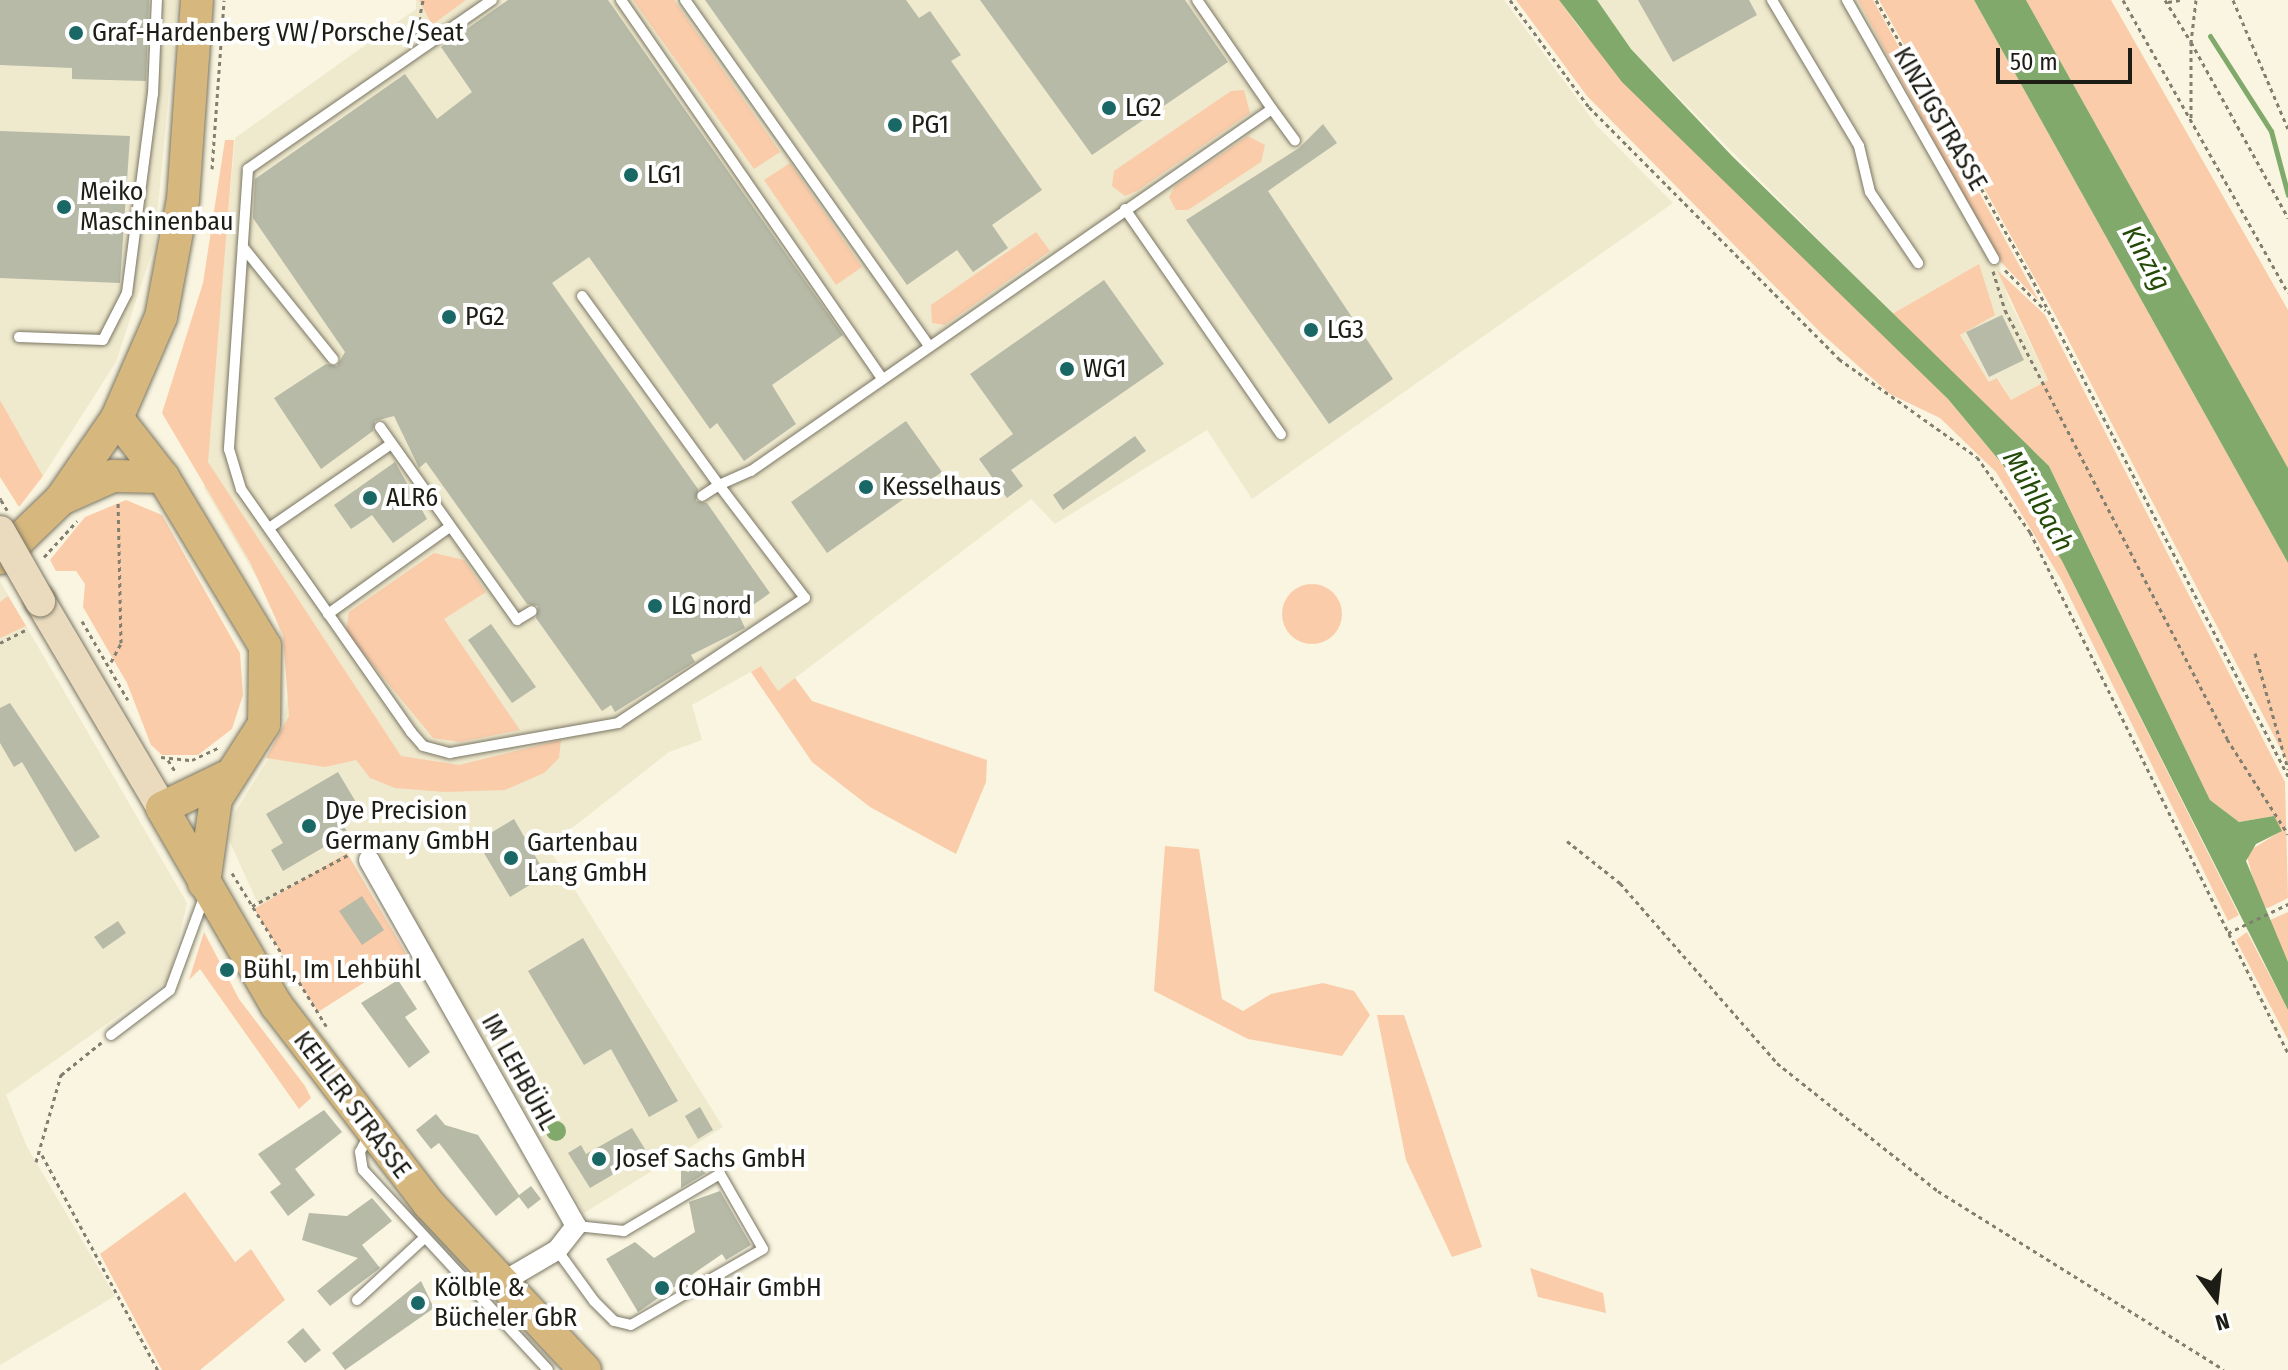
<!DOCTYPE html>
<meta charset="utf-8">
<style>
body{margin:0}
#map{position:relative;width:2288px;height:1370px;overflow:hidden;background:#f9f5e0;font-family:"Fira Sans Condensed",sans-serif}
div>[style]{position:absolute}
.built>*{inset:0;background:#efe9cd}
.green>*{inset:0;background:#faccaa}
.round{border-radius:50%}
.water>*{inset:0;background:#80a96b}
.stream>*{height:5px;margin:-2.5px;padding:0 2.5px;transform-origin:2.5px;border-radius:2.5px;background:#80a96b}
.building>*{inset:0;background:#b6baa7}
.path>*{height:3px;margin-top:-1.5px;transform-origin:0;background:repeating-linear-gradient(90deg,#827f71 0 4px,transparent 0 8px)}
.roads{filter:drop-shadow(0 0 2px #7a7664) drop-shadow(0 0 2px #7a7664)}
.service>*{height:10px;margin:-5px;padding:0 5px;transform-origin:5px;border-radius:5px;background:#fff}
.minor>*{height:20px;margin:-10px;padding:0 10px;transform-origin:10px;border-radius:10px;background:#fff}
.secondary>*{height:30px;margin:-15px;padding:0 15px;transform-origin:15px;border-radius:15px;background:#ebdbbe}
.primary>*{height:32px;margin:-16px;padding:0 16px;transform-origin:16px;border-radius:16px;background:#d6b77d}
.path-bridge>*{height:3px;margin-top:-1.5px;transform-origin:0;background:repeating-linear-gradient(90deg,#827f71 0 4px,transparent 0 8px)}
.bridges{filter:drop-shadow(0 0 2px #7a7664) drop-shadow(0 0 2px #7a7664)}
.secondary-bridge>*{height:30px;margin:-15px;padding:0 15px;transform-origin:15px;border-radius:15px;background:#ebdbbe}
.dots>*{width:22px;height:22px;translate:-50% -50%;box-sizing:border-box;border:4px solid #fff;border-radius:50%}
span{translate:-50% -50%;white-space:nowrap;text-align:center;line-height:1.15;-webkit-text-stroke:8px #fff;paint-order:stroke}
.poi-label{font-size:26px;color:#1e1d15}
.left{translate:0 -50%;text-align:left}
.street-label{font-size:26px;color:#1e1d15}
.water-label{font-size:28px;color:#244a07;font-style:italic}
.north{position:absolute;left:2176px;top:1258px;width:80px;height:80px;-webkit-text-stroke:6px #fff;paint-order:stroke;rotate:165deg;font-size:22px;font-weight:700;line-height:32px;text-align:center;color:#1e1d15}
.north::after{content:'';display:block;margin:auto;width:28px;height:36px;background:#1e1d15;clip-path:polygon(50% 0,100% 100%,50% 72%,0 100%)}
.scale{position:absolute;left:1996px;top:48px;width:136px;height:36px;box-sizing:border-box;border:4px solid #1e1d15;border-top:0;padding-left:10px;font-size:24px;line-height:28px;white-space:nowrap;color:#1e1d15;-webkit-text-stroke:6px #fff;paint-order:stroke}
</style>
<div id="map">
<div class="built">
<div style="clip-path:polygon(0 0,178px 0,154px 246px,116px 362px,43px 476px,0 400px)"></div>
<div style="clip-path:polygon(416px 0,1504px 0,1597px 126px,1673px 203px,1252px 499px,1207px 430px,1055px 524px,1031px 499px,778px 691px,761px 666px,692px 705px,702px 740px,669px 752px,548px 847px,723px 1127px,584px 1213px,368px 841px,259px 906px,229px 840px,234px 814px,280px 740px,290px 682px,274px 607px,204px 488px,235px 138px,416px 9px)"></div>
<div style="clip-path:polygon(1597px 0,1858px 0,1996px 254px,2008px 298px,2048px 380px,2011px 400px,1998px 378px,1990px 383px,1960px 335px,1979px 264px,1892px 314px,1631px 49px)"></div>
<div style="clip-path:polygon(0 581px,187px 903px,169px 980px,6px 1095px,27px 1147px,115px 1296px,0 1365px)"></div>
</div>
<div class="green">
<div style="clip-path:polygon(419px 0,466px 0,432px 25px)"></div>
<div style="clip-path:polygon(633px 0,674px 0,780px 152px,754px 169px)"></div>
<div style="clip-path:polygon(1516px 0,1559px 0,1581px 30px,1948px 399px,2003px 465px,2062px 561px,2239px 915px,2228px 921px,2061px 579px,1996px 472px,1940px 418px,1890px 394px,1822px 334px,1587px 96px)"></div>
<div style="clip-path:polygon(1858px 0,1873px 0,2039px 301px,1996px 257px)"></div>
<div style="clip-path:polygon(1879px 0,1974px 0,2288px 563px,2288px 763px,2058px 320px)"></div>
<div style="clip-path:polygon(2026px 0,2111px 0,2288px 310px,2288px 468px)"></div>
<div style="clip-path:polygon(1244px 90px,1250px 113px,1137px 191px,1125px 196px,1112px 186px,1114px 171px,1231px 91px)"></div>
<div style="clip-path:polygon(1248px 136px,1265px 145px,1261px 162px,1188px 210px,1176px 210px,1169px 197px,1175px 186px)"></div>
<div style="clip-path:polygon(225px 140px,234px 140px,208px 462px,401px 756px,459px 765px,561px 740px,559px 758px,544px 773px,505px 790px,445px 792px,395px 788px,370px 778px,356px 760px,325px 767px,266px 758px,289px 716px,283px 635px,250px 562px,162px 413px,203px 283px)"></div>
<div style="clip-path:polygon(790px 163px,862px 267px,836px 285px,764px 180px)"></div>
<div style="clip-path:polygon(1036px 232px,1050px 251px,945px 325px,932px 323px,931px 305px)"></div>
<div style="clip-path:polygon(1979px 264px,1995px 315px,1960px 335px,1989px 382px,1997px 378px,2011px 400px,2048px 380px,1997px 270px,2045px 315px,2285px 782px,2288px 898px,2268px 908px,2261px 907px,2246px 853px,2281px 831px,2274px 816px,2239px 822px,2210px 800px,2049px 466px,1892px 314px)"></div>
<div style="clip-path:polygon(0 400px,43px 476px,19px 507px,0 477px)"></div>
<div style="clip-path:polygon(126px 500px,162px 515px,240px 653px,243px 695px,232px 729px,198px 755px,162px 755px,151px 745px,127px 683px,83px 607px,85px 584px,76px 571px,56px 571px,50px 560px,85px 517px)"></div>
<div style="clip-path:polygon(434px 553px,464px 560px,486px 592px,444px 619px,520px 730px,460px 742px,433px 738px,346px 632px,349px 612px)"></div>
<div class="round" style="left:1282px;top:584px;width:60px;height:60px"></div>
<div style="clip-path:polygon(8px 596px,26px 626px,0 638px,0 602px)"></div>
<div style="clip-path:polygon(761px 666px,778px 691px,795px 678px,812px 701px,987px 760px,986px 782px,956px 854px,870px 807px,812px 762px,751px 672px)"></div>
<div style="clip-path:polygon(1165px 846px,1199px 849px,1222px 999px,1243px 1011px,1271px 994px,1323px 983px,1354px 991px,1370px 1015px,1342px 1056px,1248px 1039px,1154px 991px)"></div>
<div style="clip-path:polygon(347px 853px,407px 955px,318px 1012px,254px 909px)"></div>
<div style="clip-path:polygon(2288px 912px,2288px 962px,2268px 921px)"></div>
<div style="clip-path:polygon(204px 932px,239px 999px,305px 1086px,311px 1098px,299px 1109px,200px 969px,189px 980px)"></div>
<div style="clip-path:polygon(2247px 932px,2288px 1010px,2288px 1040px,2236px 940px)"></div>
<div style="clip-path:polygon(1377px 1015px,1404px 1015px,1482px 1247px,1452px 1257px,1406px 1160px)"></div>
<div style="clip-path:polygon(185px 1192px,235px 1262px,251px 1249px,285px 1300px,200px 1370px,162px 1370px,100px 1254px)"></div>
<div style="clip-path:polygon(1530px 1268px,1603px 1293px,1606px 1313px,1538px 1297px)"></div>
</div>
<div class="water">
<div style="clip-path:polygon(1559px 0,1597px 0,1631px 49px,1732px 156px,2049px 466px,2210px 800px,2239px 822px,2274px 816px,2282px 831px,2256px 844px,2246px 861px,2288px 962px,2288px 1010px,2062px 561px,2003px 465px,1948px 399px,1622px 82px)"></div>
<div style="clip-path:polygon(1974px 0,2026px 0,2288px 468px,2288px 563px)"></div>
<div class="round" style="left:546px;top:1121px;width:20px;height:20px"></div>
</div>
<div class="stream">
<div style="left:2210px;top:36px;width:113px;rotate:57.3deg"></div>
<div style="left:2271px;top:131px;width:66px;rotate:75.1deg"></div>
</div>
<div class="building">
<div style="clip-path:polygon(0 0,149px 0,146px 81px,72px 79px,72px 68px,0 65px)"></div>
<div style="clip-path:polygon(508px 0,608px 0,843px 335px,772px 385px,796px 424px,744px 461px,717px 423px,710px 429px,589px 257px,552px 283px,698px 489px,696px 501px,707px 503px,770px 593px,739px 615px,745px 628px,691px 655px,695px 662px,615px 712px,611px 705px,602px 711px,536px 618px,538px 606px,527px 604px,426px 462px,419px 468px,394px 416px,375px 421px,373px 431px,321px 469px,274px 398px,326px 364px,337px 366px,345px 352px,253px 218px,255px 179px,405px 74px,437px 119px,472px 92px,441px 47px)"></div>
<div style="clip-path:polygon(705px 0,906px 0,919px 18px,930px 11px,961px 55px,951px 61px,1042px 190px,992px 225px,1008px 248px,973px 272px,957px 250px,907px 285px)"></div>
<div style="clip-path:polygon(980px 0,1185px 0,1228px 62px,1092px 155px)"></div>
<div style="clip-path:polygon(1638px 0,1749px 0,1757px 15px,1673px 62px)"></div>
<div style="clip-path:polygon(1323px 124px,1337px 143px,1268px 191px,1393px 379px,1329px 424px,1186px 220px,1299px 148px)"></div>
<div style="clip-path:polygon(0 131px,130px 136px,120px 283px,0 278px)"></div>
<div style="clip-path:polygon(1104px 280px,1164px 364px,1011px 470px,1023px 486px,1007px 498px,979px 459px,1013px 434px,970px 374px)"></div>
<div style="clip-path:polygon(2002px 315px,2024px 360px,1989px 377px,1966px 332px)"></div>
<div style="clip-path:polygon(906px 421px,942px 472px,827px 553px,791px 502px)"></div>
<div style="clip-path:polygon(1135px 436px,1146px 451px,1063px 510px,1053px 495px)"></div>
<div style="clip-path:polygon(395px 462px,427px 519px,393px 543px,372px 515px,351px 529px,334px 505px)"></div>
<div style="clip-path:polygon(491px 624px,536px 687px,512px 703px,468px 640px)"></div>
<div style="clip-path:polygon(10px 703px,100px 837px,75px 852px,22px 762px,14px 767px,0 743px,0 708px)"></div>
<div style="clip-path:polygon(338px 772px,360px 809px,340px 820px,348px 833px,283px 871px,271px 850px,283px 843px,266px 814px)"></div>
<div style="clip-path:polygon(514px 819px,546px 875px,510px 897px,477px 841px)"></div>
<div style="clip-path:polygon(362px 896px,384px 930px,362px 945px,339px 911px)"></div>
<div style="clip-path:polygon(118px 921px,126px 933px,103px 949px,94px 937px)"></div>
<div style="clip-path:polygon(583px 938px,678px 1101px,649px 1117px,611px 1049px,584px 1065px,528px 971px)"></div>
<div style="clip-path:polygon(398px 980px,417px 1009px,405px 1017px,430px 1052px,409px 1068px,361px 1003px)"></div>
<div style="clip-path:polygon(700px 1107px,713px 1130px,698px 1139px,685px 1116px)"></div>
<div style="clip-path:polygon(324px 1110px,342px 1132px,295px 1169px,315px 1195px,288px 1216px,270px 1192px,281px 1184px,258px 1154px)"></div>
<div style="clip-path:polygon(436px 1114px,445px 1125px,478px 1135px,519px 1195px,531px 1186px,541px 1199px,528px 1209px,519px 1197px,496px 1216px,439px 1143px,431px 1149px,416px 1130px)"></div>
<div style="clip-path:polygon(632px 1128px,648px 1154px,590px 1188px,568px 1153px,581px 1145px,586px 1154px)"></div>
<div style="clip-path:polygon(691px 1163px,706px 1173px,681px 1188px,681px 1170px,689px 1172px)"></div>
<div style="clip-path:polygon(720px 1191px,751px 1245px,726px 1260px,722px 1254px,638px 1312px,606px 1259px,635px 1242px,654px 1258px,695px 1232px,689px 1202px)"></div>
<div style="clip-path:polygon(372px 1198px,392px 1221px,362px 1245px,380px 1268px,330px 1306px,317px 1291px,358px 1258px,302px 1240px,309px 1213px,347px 1216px)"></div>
<div style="clip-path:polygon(421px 1281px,434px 1308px,345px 1370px,332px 1353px)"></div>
<div style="clip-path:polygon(303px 1328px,321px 1350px,305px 1363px,287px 1342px)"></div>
</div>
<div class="path">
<div style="left:1510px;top:0;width:133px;rotate:53.6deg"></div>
<div style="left:1589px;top:107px;width:355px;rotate:45.2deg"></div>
<div style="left:1839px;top:359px;width:169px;rotate:35.4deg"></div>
<div style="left:1977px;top:457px;width:92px;rotate:54.8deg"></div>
<div style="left:2030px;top:532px;width:581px;rotate:63.66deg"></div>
<div style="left:1876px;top:0;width:315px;rotate:60.8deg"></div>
<div style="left:2030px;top:275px;width:564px;rotate:62.75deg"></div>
<div style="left:2123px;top:0;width:336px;rotate:60.6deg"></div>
<div style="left:2165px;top:0;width:49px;rotate:58.2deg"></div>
<div style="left:2191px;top:42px;width:80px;rotate:90deg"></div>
<div style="left:2196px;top:0;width:42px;rotate:96.8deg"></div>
<div style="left:2191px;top:42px;width:201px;rotate:61.1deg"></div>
<div style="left:2233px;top:0;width:140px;rotate:66.9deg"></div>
<div style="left:2168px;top:2px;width:12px;rotate:-9deg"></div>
<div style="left:416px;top:36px;width:37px;rotate:-79deg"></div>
<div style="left:212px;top:169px;width:169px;rotate:-85.9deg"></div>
<div style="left:2005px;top:270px;width:57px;rotate:45deg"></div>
<div style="left:1993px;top:271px;width:41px;rotate:72.9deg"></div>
<div style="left:2005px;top:310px;width:483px;rotate:62.6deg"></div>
<div style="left:2227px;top:739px;width:113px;rotate:57.3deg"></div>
<div style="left:0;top:498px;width:2px;rotate:63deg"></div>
<div style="left:44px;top:557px;width:49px;rotate:-47.5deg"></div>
<div style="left:82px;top:621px;width:91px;rotate:59.8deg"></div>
<div style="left:0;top:643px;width:30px;rotate:-27deg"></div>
<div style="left:2255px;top:653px;width:121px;rotate:74.1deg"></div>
<div style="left:111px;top:662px;width:21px;rotate:-62deg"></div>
<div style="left:121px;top:643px;width:142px;rotate:-91.2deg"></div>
<div style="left:161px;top:757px;width:31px;rotate:6deg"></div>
<div style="left:192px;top:760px;width:29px;rotate:-25deg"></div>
<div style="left:168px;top:760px;width:15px;rotate:58deg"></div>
<div style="left:1567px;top:841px;width:68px;rotate:38.4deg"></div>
<div style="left:1620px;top:883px;width:239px;rotate:48.9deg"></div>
<div style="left:1777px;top:1063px;width:206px;rotate:38.5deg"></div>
<div style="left:1938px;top:1191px;width:337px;rotate:32deg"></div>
<div style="left:232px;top:873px;width:180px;rotate:58.4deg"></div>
<div style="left:252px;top:906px;width:111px;rotate:-28deg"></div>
<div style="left:2228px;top:933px;width:67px;rotate:-25.8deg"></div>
<div style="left:42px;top:1155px;width:244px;rotate:61.7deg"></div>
<div style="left:36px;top:1162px;width:91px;rotate:-74deg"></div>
<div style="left:61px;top:1075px;width:53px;rotate:-38.8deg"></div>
</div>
<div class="roads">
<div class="service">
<div style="left:492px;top:0;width:297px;rotate:145.3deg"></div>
<div style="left:248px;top:169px;width:281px;rotate:93.9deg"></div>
<div style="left:229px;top:449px;width:42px;rotate:73.3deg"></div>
<div style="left:241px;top:489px;width:297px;rotate:55deg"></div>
<div style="left:411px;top:732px;width:18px;rotate:49deg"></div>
<div style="left:423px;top:746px;width:28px;rotate:15deg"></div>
<div style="left:450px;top:753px;width:171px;rotate:-10.1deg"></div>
<div style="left:618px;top:723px;width:225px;rotate:-33.8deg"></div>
<div style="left:805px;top:598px;width:142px;rotate:-127.3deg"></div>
<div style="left:719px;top:485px;width:35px;rotate:-24deg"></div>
<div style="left:751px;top:471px;width:634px;rotate:-34.79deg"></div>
<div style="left:1272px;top:109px;width:132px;rotate:-124.5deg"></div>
<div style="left:621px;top:0;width:459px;rotate:55.4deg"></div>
<div style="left:685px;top:0;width:423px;rotate:54.8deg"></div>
<div style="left:1772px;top:0;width:170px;rotate:59.2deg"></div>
<div style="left:1859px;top:146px;width:47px;rotate:76.6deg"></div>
<div style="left:1870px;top:192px;width:86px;rotate:55.9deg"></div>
<div style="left:1847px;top:0;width:298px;rotate:60.4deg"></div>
<div style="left:1272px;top:109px;width:39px;rotate:54deg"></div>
<div style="left:1125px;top:209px;width:274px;rotate:55.3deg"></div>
<div style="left:243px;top:247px;width:144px;rotate:51.2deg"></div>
<div style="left:582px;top:296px;width:233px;rotate:54.1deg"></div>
<div style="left:719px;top:485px;width:20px;rotate:147deg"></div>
<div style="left:19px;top:337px;width:84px;rotate:2deg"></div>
<div style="left:103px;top:340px;width:53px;rotate:-62.9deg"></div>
<div style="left:127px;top:293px;width:201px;rotate:-82.6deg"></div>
<div style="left:153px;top:94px;width:94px;rotate:-87.6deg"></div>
<div style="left:380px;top:427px;width:237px;rotate:54.6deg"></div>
<div style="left:517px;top:620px;width:17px;rotate:-31deg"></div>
<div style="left:269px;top:528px;width:148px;rotate:-34.5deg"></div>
<div style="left:328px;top:614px;width:148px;rotate:-35.6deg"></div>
<div style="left:111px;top:1035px;width:74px;rotate:-37.3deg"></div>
<div style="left:170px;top:990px;width:101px;rotate:-69.8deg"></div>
<div style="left:369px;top:1135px;width:19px;rotate:118deg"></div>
<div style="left:360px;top:1152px;width:18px;rotate:81deg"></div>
<div style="left:363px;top:1170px;width:272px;rotate:47.2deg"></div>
<div style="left:557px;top:1250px;width:63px;rotate:54deg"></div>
<div style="left:594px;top:1301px;width:28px;rotate:45deg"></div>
<div style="left:614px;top:1321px;width:17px;rotate:13deg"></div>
<div style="left:631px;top:1325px;width:152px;rotate:-29.9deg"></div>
<div style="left:763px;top:1249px;width:86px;rotate:-119.8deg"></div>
<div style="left:720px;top:1174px;width:112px;rotate:149.3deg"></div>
<div style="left:624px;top:1231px;width:48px;rotate:-174.1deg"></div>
<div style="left:357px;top:1300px;width:90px;rotate:-42.7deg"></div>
</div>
<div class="minor">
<div style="left:369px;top:860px;width:420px;rotate:60.5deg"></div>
<div style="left:576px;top:1226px;width:31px;rotate:128deg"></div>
<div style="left:557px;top:1250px;width:65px;rotate:149.5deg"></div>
</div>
<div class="secondary">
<div style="left:40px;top:601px;width:240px;rotate:59.5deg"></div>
</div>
<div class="primary">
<div style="left:117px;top:418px;width:75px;rotate:52.1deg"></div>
<div style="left:163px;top:477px;width:197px;rotate:58.9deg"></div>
<div style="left:265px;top:646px;width:78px;rotate:90.7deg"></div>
<div style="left:264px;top:724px;width:89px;rotate:122.6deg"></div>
<div style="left:216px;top:799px;width:85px;rotate:98.1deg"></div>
<div style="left:61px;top:499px;width:57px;rotate:-23.9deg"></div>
<div style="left:113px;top:476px;width:50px;rotate:1.1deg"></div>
<div style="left:0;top:558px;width:85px;rotate:-44deg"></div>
<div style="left:61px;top:499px;width:98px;rotate:-55.3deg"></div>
<div style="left:117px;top:418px;width:110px;rotate:-66.5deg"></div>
<div style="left:161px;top:317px;width:119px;rotate:-79.4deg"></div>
<div style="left:183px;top:200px;width:200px;rotate:-86deg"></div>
<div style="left:226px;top:777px;width:71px;rotate:154.2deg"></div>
<div style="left:162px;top:808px;width:229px;rotate:59.9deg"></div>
<div style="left:277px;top:1006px;width:250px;rotate:52.5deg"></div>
<div style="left:429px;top:1204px;width:228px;rotate:46.8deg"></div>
</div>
</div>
<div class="path-bridge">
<div style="left:1px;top:500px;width:12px;rotate:59deg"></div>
</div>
<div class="bridges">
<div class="secondary-bridge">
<div style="left:0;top:531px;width:81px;rotate:60.3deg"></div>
</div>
</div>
<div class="dots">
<div style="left:76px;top:33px;background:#1a6866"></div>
<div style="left:1109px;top:108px;background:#1a6866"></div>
<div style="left:895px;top:125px;background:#1a6866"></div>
<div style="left:631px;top:175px;background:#1a6866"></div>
<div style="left:64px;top:207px;background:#1a6866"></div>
<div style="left:449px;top:317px;background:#1a6866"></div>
<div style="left:1311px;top:330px;background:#1a6866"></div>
<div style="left:1067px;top:369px;background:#1a6866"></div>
<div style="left:866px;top:487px;background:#1a6866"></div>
<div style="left:370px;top:498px;background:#1a6866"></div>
<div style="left:655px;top:606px;background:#1a6866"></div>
<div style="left:309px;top:826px;background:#1a6866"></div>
<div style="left:511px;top:858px;background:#1a6866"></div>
<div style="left:227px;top:970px;background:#1a6866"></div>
<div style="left:599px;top:1159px;background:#1a6866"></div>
<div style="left:662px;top:1288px;background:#1a6866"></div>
<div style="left:418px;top:1303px;background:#1a6866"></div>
</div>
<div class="poi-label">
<span class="left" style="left:92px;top:33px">Graf-Hardenberg VW/Porsche/Seat</span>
<span class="left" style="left:1125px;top:108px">LG2</span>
<span class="left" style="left:911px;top:125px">PG1</span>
<span class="left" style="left:647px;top:175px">LG1</span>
<span class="left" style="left:80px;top:207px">Meiko<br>Maschinenbau</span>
<span class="left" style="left:465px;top:317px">PG2</span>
<span class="left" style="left:1327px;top:330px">LG3</span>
<span class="left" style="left:1083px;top:369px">WG1</span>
<span class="left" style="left:882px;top:487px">Kesselhaus</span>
<span class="left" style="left:386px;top:498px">ALR6</span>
<span class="left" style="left:671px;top:606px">LG nord</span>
<span class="left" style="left:325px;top:826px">Dye Precision<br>Germany GmbH</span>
<span class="left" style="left:527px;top:858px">Gartenbau<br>Lang GmbH</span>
<span class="left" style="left:243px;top:970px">Bühl, Im Lehbühl</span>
<span class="left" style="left:615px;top:1159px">Josef Sachs GmbH</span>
<span class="left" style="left:434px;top:1303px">Kölble &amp;<br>Bücheler GbR</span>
<span class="left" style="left:678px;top:1288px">COHair GmbH</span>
</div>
<div class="street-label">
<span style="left:1940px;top:119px;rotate:60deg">KINZIGSTRASSE</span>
<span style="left:519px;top:1072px;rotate:61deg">IM LEHBÜHL</span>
<span style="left:352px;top:1105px;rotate:53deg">KEHLER STRASSE</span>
</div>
<div class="water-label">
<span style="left:2146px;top:258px;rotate:61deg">Kinzig</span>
<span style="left:2038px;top:501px;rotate:60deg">Mühlbach</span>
</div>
<div class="north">N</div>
<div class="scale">50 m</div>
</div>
